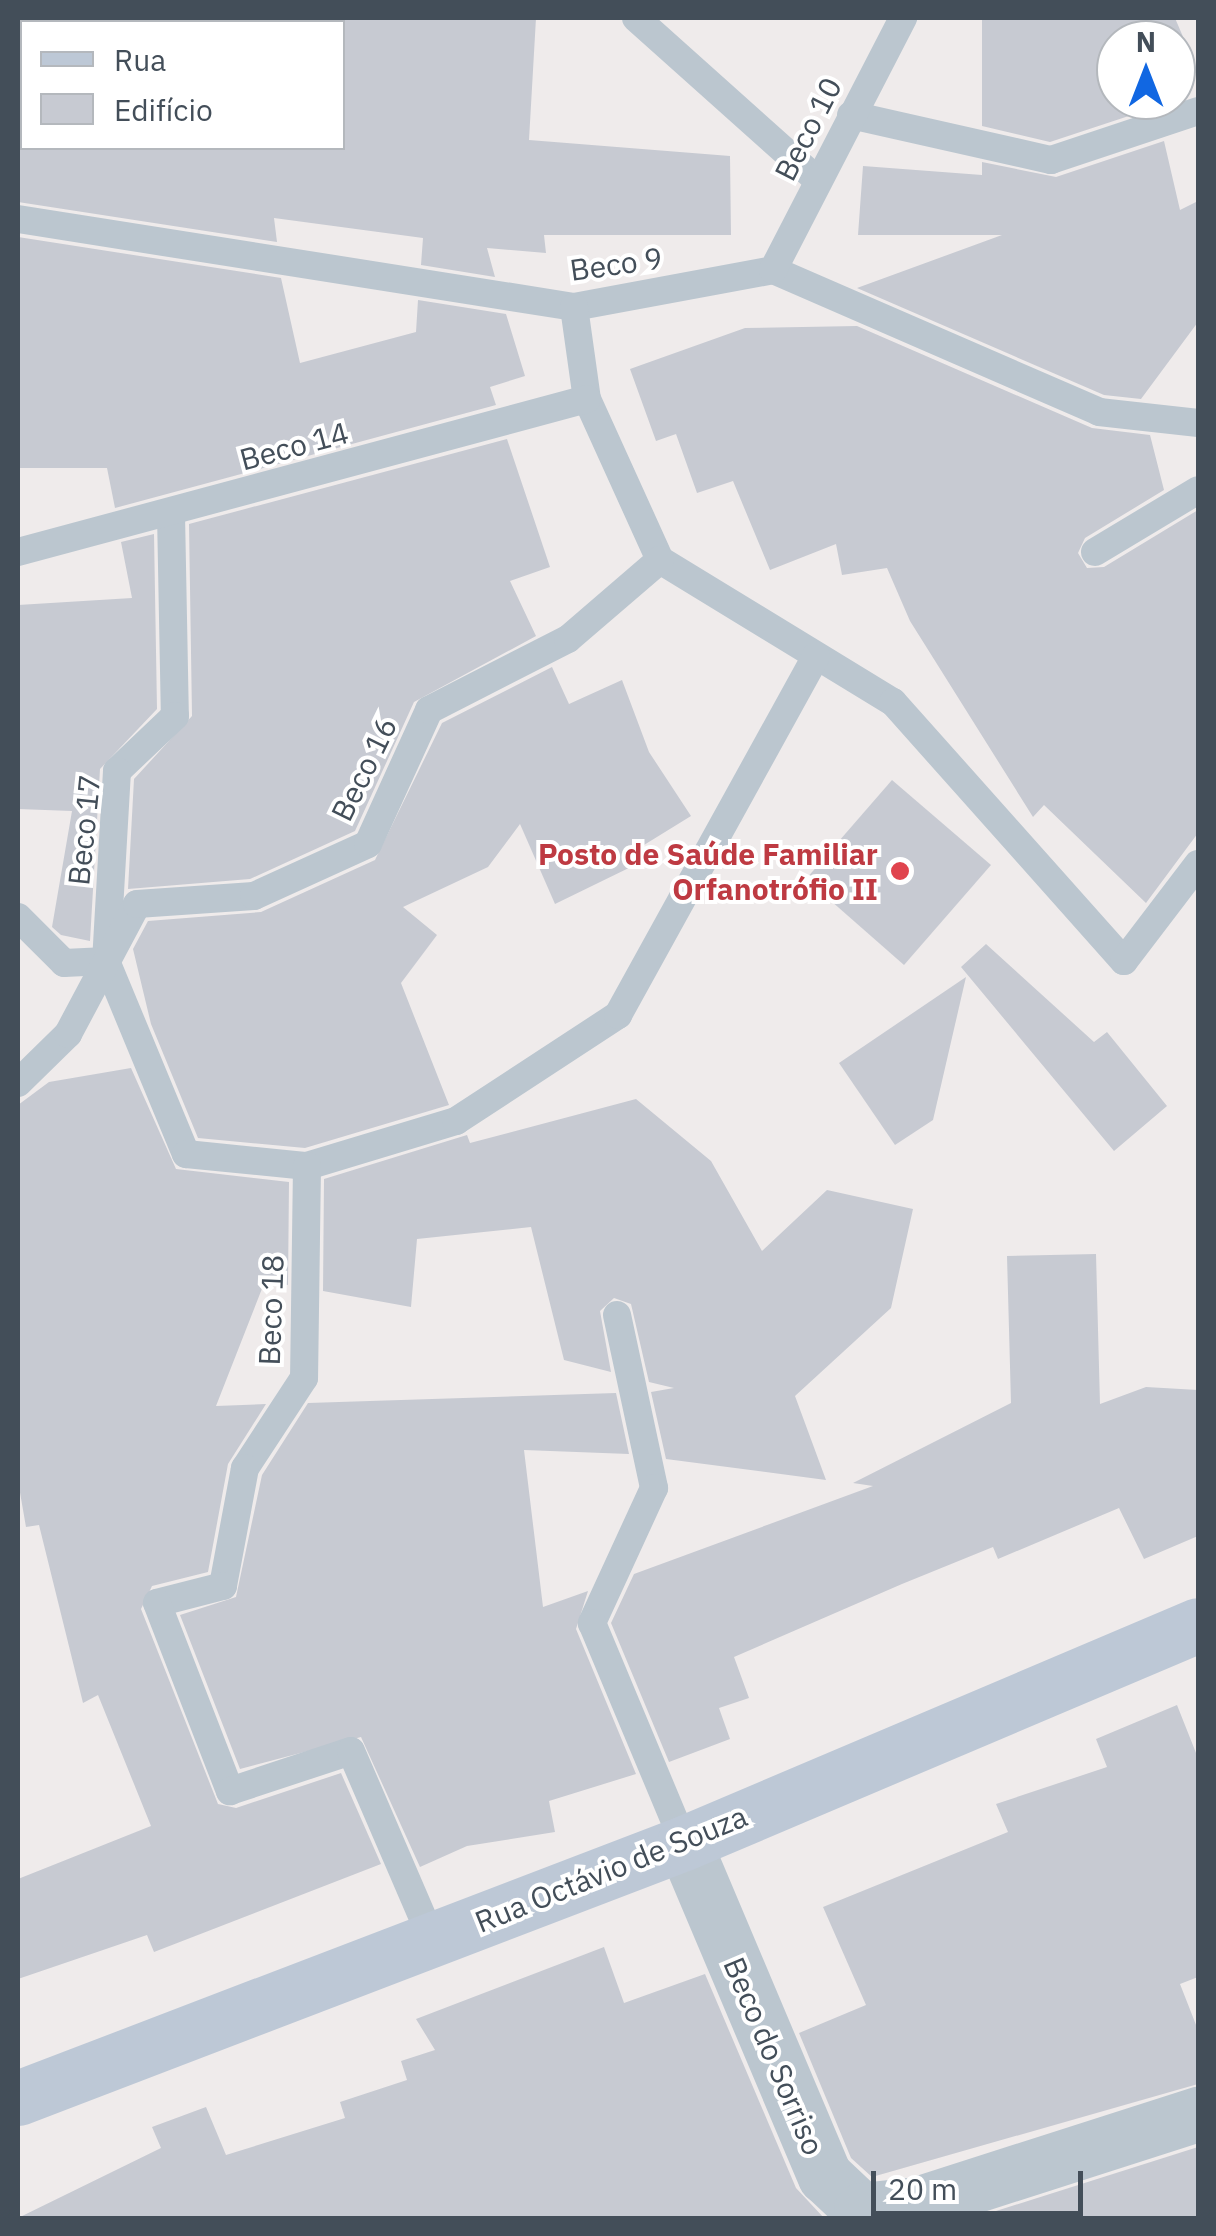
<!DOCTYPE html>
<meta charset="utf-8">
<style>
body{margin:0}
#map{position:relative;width:1216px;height:2236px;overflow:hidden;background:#efebeb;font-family:"IBM Plex Sans",sans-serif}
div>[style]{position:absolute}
.building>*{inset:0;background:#c7cad2}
.lane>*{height:28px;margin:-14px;padding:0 14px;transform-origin:14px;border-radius:14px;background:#bbc6cf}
.street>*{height:55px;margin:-27.5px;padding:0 27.5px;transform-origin:27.5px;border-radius:27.5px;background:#bbc6cf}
.secondary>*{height:55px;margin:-27.5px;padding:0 27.5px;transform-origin:27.5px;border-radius:27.5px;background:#bdc8d6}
.dots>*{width:28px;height:28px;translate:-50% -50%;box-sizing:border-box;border:5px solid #fff;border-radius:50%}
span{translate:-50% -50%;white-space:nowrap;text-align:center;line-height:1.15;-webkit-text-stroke:8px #fff;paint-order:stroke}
.street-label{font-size:30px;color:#434e59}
.health-label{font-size:30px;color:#be3a42;font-weight:700}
.right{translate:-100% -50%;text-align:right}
.frame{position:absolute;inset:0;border:20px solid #434e59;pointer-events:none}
.legend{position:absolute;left:20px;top:20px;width:325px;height:130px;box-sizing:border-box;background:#fff;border:2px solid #b4b8bd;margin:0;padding:12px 18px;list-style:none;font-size:30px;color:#434e59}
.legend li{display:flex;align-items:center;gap:20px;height:50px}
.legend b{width:50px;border:2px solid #b4b8bd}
.north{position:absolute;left:1096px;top:20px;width:100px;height:100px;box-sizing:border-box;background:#fff;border:2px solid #b4b8bd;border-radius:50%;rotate:0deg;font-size:28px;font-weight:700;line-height:40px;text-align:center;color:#434e59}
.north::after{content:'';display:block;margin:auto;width:35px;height:45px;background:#1167e2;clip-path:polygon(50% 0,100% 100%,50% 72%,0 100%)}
.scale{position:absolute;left:871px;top:2171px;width:212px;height:45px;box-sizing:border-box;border:5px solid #434e59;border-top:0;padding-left:12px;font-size:30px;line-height:35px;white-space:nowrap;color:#434e59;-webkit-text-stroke:8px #fff;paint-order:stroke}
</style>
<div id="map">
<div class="building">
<div style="clip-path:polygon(342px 18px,536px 18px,529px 140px,730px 156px,731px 235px,544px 235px,546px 253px,487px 248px,495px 277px,421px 265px,423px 238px,274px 218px,277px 242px,18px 202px,18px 148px,342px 148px)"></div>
<div style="clip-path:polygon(982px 18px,1175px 18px,1198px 72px,1176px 81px,1176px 40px,1116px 40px,1116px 100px,1156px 107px,1050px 142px,982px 126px)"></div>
<div style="clip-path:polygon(1164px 141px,1180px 210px,1198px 201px,1198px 322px,1141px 399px,1104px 395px,857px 288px,1002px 235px,858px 235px,863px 166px,982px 175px,982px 162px,1056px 177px)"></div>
<div style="clip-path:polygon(18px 237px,281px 278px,300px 363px,416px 332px,418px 300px,506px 314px,525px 376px,490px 387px,496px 405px,115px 508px,107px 468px,18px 468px)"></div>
<div style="clip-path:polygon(857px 326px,1092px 428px,1150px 435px,1164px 490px,1085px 538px,1078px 553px,1087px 568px,1104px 567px,1198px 510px,1198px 833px,1146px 903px,1044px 805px,1033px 817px,910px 621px,887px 568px,842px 575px,836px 544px,770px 570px,733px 481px,697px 493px,676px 434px,656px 441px,630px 369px,745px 328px)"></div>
<div style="clip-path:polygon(507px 439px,550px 567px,510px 581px,536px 636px,414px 702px,355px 831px,250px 879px,128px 889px,134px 779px,192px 716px,189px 524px)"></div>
<div style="clip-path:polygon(154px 534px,157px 709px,100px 769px,90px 941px,61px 935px,52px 927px,72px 811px,18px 809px,18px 605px,132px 598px,121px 542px)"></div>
<div style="clip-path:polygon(552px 667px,569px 704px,622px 680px,649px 752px,691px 816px,631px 853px,637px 864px,555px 904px,520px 824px,488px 867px,403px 907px,437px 935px,401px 983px,449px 1105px,305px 1148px,198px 1138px,151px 1024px,133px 949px,148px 921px,261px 912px,375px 860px,442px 723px)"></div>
<div style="clip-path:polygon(892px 780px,991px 865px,904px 965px,806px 879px)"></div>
<div style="clip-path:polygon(986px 944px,1094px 1042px,1107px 1032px,1167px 1106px,1114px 1151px,961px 967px)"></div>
<div style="clip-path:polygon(966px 977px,933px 1120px,895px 1145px,839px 1063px)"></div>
<div style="clip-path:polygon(131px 1068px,176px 1169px,289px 1182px,288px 1285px,265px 1281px,216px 1406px,266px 1404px,228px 1464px,208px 1572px,152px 1586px,141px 1609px,218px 1804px,236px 1808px,341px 1773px,381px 1864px,154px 1952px,147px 1935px,18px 1979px,18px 1879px,151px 1826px,98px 1695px,83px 1703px,39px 1525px,26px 1527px,18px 1481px,18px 1105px,49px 1082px)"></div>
<div style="clip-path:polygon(636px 1099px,711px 1161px,762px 1251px,827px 1190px,913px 1209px,891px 1308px,795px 1396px,826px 1480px,666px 1459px,651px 1392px,674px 1388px,649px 1382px,631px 1304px,614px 1298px,600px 1311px,611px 1372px,564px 1360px,531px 1227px,417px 1239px,411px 1307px,323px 1291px,324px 1179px,467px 1135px,470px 1143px)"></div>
<div style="clip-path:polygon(1096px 1254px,1100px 1404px,1146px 1387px,1198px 1390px,1198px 1536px,1144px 1559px,1119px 1508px,998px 1559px,993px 1547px,902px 1584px,734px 1657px,749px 1698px,719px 1708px,730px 1739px,669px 1762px,611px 1623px,634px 1574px,873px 1486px,853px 1483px,1011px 1403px,1007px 1256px)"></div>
<div style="clip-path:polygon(616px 1393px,629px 1454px,524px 1450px,543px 1607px,588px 1591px,576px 1629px,636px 1774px,549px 1801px,555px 1832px,467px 1846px,420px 1867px,361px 1737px,240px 1769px,180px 1615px,236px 1597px,262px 1475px,308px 1403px)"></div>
<div style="clip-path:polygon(1177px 1705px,1198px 1758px,1198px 1977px,1180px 1984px,1198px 2030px,1198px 2084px,872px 2177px,851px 2158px,799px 2033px,866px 2005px,823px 1907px,1008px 1832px,996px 1804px,1107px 1767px,1096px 1739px)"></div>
<div style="clip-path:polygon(604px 1947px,624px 2003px,705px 1974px,796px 2188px,824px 2218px,18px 2218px,161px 2148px,152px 2127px,206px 2107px,226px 2155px,345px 2118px,340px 2102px,407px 2080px,401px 2061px,435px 2050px,416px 2019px)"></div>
<div style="clip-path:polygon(1198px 2147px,1198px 2218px,974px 2218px)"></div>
</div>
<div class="lane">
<div style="left:636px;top:18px;width:244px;rotate:41.8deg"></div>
<div style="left:851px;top:115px;width:205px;rotate:12.7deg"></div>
<div style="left:1051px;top:160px;width:155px;rotate:-18.4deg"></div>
<div style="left:18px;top:219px;width:563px;rotate:8.99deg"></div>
<div style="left:574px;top:307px;width:202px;rotate:-10.5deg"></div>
<div style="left:773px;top:270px;width:356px;rotate:23.5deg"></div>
<div style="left:1099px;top:412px;width:100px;rotate:6.3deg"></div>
<div style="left:773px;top:270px;width:284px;rotate:-62.7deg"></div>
<div style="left:574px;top:307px;width:93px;rotate:82deg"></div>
<div style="left:587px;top:399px;width:177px;rotate:65.6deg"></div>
<div style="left:660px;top:560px;width:273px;rotate:31.4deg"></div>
<div style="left:893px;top:702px;width:347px;rotate:48.3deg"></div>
<div style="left:1124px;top:961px;width:122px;rotate:-52.7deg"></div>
<div style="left:171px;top:514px;width:202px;rotate:88.9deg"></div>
<div style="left:175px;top:716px;width:80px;rotate:136.5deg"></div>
<div style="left:117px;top:771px;width:190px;rotate:93.3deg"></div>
<div style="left:106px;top:961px;width:209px;rotate:67.5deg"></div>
<div style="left:186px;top:1154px;width:122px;rotate:5.7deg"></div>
<div style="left:307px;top:1166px;width:156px;rotate:-16.8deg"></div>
<div style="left:456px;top:1121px;width:194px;rotate:-33.2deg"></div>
<div style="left:618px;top:1015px;width:410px;rotate:-61.1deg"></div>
<div style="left:18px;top:552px;width:589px;rotate:-15.05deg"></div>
<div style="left:1095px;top:552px;width:120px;rotate:-31deg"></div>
<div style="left:18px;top:917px;width:65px;rotate:45deg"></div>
<div style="left:64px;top:963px;width:42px;rotate:-2.7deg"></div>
<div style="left:18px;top:1083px;width:70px;rotate:-44.4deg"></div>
<div style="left:68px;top:1034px;width:147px;rotate:-62deg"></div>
<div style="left:137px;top:904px;width:117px;rotate:-3.9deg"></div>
<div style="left:254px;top:896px;width:125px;rotate:-24.5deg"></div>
<div style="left:368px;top:844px;width:147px;rotate:-65.5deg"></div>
<div style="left:429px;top:710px;width:156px;rotate:-27.1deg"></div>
<div style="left:568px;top:639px;width:121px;rotate:-40.7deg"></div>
<div style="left:307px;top:1166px;width:212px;rotate:90.8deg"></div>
<div style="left:304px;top:1378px;width:108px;rotate:123.2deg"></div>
<div style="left:245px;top:1468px;width:120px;rotate:100.6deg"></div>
<div style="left:223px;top:1586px;width:68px;rotate:165.6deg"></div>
<div style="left:157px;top:1603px;width:202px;rotate:68.8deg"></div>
<div style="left:230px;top:1791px;width:127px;rotate:-18.3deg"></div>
<div style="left:351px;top:1751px;width:205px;rotate:66.7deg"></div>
<div style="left:617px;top:1315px;width:177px;rotate:77.9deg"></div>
<div style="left:654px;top:1488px;width:149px;rotate:114.7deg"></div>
<div style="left:592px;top:1623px;width:238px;rotate:67.3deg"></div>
</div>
<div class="street">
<div style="left:684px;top:1843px;width:362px;rotate:67.1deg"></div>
<div style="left:825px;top:2176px;width:50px;rotate:43.4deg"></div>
<div style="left:861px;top:2210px;width:56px;rotate:-6.1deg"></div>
<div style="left:917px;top:2204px;width:295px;rotate:-17.8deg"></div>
</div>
<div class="secondary">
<div style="left:18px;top:2098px;width:713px;rotate:-20.95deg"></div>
<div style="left:684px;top:1843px;width:558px;rotate:-22.98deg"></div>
</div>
<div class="dots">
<div style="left:900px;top:871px;background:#e0444e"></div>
</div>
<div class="street-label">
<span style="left:808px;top:129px;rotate:-63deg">Beco 10</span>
<span style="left:616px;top:264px;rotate:-8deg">Beco 9</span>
<span style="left:294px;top:446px;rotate:-15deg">Beco 14</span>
<span style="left:364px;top:769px;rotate:-64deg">Beco 16</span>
<span style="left:84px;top:830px;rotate:-84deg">Beco 17</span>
<span style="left:271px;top:1310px;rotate:-88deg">Beco 18</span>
<span style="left:611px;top:1869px;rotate:-22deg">Rua Octávio de Souza</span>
<span style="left:774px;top:2056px;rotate:67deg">Beco do Sorriso</span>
</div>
<div class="health-label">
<span class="right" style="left:878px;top:871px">Posto de Saúde Familiar<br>Orfanotrófio II</span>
</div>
<div class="frame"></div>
<ul class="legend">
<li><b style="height:12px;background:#bdc8d6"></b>Rua</li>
<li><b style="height:28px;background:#c7cad2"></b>Edifício</li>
</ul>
<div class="north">N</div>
<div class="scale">20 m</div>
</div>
